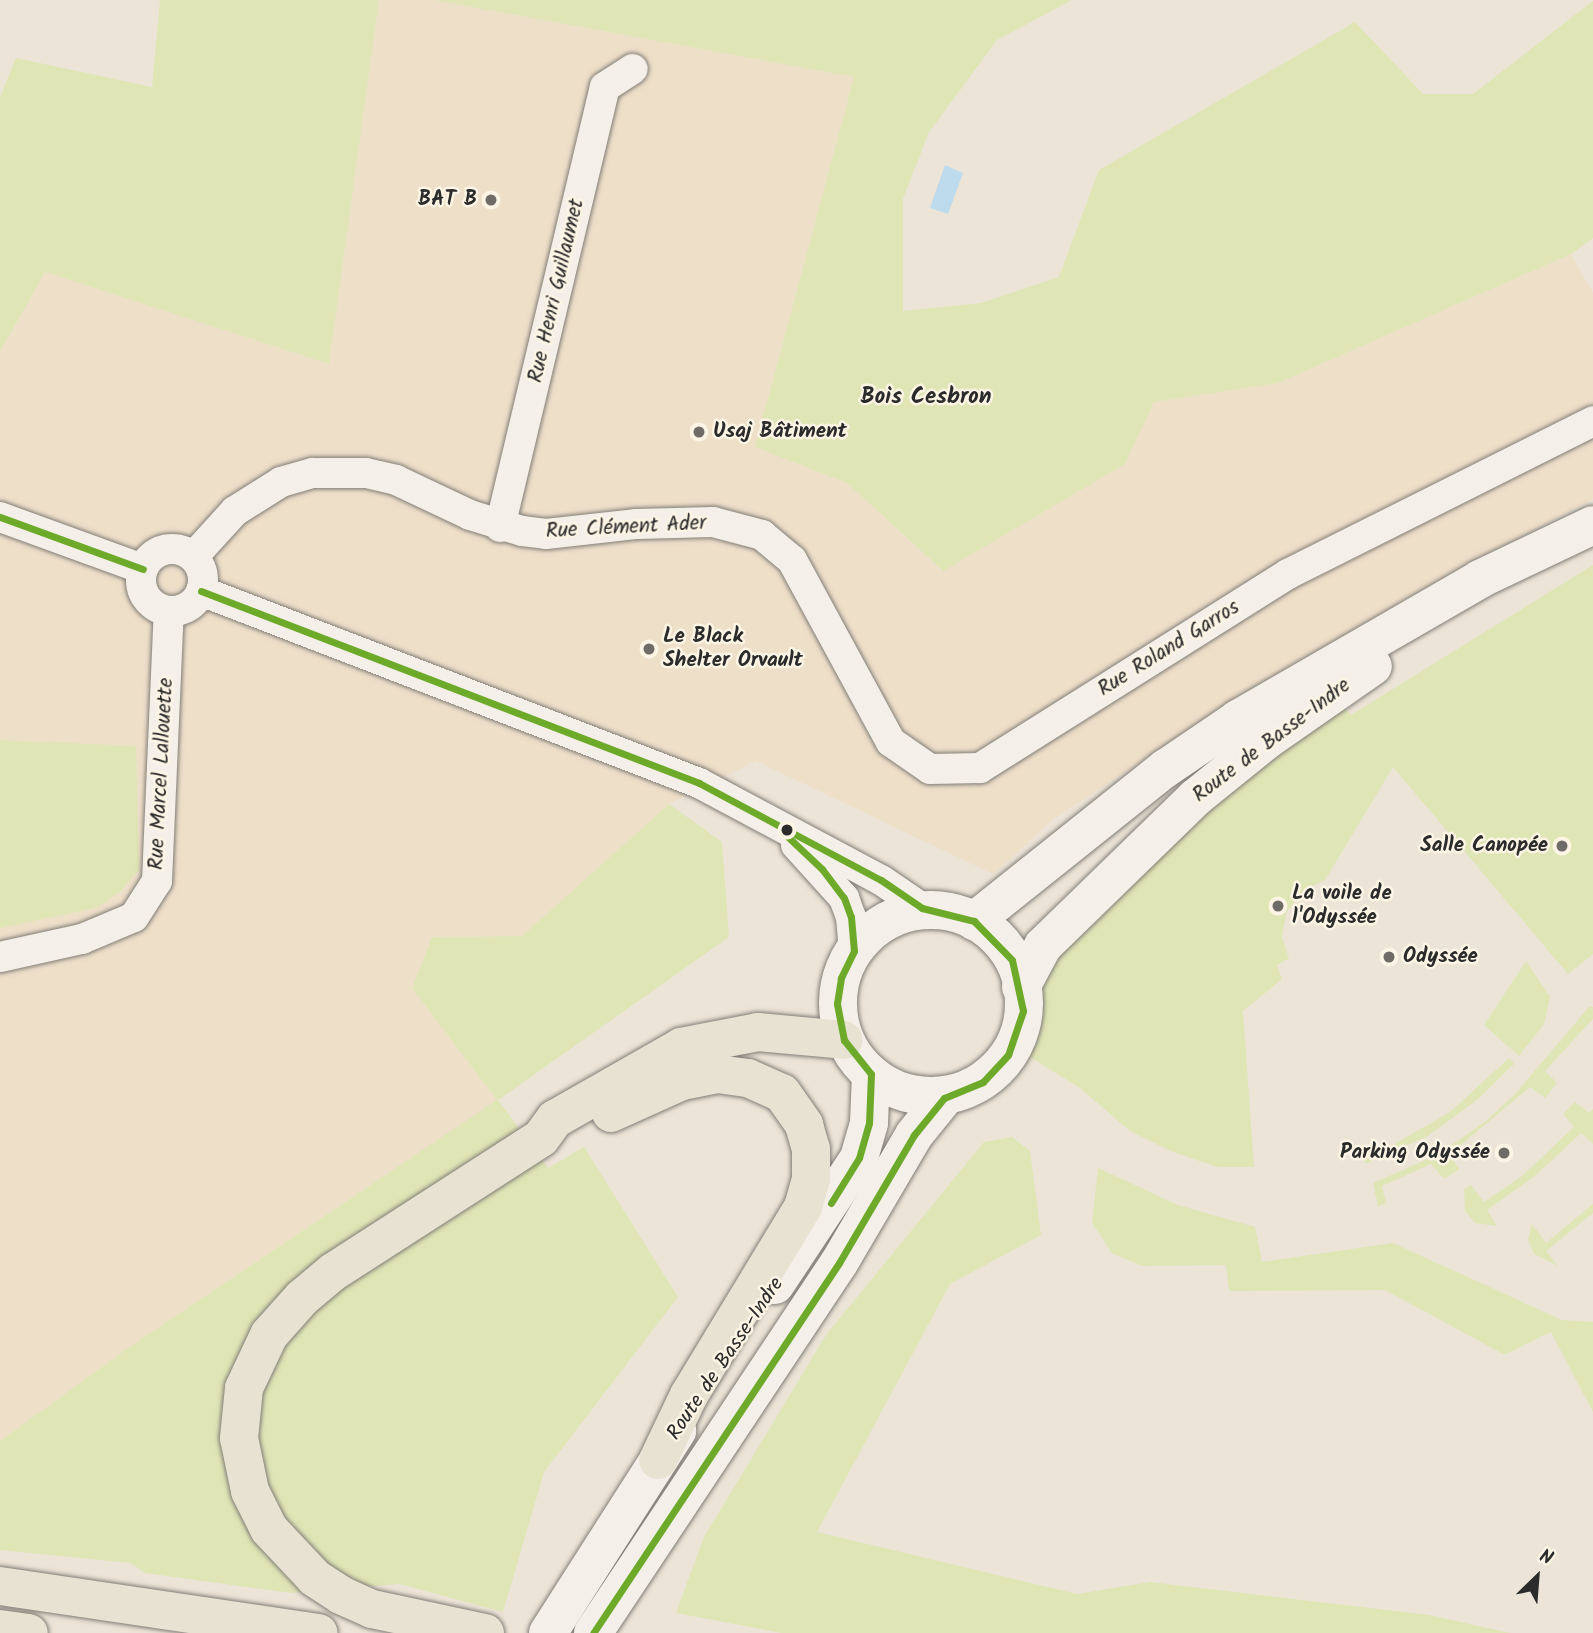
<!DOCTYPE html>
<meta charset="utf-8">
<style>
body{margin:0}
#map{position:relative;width:1593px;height:1633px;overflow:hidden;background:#ece4d7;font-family:Kalam,sans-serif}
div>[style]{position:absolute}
.built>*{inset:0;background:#eedfc9}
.green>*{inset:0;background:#dfe5b5}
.water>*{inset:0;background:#bedaed}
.roads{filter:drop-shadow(0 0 2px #827e78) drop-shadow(0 0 2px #827e78)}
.street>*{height:30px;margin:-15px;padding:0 15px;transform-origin:15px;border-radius:15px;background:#f4f0e9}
.street>.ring{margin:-15px;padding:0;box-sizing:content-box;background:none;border:30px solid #f4f0e9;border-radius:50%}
.secondary>*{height:38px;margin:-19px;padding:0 19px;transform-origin:19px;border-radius:19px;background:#f4f0e9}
.secondary>.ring{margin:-19px;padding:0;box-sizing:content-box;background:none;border:38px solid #f4f0e9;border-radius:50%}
.highway>*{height:38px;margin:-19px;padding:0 19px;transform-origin:19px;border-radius:19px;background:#e7e2d2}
.bus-1>*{height:7px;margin:-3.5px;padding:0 3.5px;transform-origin:3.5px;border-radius:3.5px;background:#6eaa2a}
.dots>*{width:19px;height:19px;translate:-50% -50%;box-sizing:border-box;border:4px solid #fcf5e5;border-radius:50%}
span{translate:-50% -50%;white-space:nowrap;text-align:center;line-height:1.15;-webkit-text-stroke:5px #fcf5e5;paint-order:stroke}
.poi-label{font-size:21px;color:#2b2b2b;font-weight:700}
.right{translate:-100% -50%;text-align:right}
.left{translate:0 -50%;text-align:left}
.street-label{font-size:21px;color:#2b2b2b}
.neighbourhood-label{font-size:23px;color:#2b2b2b;font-weight:700}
.north{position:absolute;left:1502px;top:1542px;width:70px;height:70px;-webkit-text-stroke:5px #fcf5e5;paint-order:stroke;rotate:25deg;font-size:19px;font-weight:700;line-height:28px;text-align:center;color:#2b2b2b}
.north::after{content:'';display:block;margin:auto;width:24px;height:32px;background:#2b2b2b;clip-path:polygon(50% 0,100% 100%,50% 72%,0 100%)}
</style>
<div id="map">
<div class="built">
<div style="clip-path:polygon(379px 0,434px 0,854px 77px,755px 447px,847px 483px,942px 571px,1125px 464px,1154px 402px,1278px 383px,1571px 254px,1593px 293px,1593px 499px,1428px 586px,1217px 712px,1055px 818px,993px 874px,756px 761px,669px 804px,522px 936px,432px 937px,412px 988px,497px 1100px,131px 1346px,0 1441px,0 352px,45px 272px,329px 364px)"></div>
</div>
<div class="green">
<div style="clip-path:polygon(160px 0,379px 0,329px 364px,45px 272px,0 352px,0 97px,16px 58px,152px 87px)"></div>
<div style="clip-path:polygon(434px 0,1072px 0,997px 40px,929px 132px,903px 199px,903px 311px,981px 303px,1059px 277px,1099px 170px,1355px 22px,1423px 94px,1473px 94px,1593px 1px,1593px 238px,1571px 254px,1278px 383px,1154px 402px,1125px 464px,943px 571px,847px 483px,755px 447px,854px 77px)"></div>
<div style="clip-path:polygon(1593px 565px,1593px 954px,1568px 974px,1393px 767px,1325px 880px,1304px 890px,1286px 913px,1282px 937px,1289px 959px,1277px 965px,1282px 979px,1243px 1011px,1254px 1167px,1217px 1167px,1171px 1151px,1130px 1131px,1080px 1088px,1027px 1055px,1037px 1029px,1042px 975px,1051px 962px,1226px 790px,1344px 708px,1351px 715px)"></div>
<div style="clip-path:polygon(0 740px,136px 746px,139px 870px,121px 891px,96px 908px,0 928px)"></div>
<div style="clip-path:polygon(669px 804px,722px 842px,729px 937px,498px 1100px,548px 1168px,584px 1147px,678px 1297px,544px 1472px,503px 1612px,400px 1584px,291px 1593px,145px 1573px,131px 1563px,0 1550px,0 1441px,131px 1346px,497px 1100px,412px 988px,432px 937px,522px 936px)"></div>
<div style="clip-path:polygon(1526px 961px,1550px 997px,1544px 1024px,1519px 1056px,1484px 1025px)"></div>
<div style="clip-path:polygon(1589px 1007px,1593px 1007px,1593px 1019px,1545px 1071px,1557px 1083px,1545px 1098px,1530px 1087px,1450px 1154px,1459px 1169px,1444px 1179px,1431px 1164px,1382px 1186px,1386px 1203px,1378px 1206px,1373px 1183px,1439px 1154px,1486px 1121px,1516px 1093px)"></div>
<div style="clip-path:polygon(1509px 1058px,1514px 1064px,1478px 1099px,1428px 1136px,1365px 1164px,1363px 1156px,1396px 1143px,1450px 1112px)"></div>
<div style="clip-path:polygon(1575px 1102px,1589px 1113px,1593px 1109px,1593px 1144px,1581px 1133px,1535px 1176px,1487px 1210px,1497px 1226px,1475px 1223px,1465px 1211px,1464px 1189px,1471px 1185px,1484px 1202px,1522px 1176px,1574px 1127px,1563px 1114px)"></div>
<div style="clip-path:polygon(1012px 1137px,1030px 1151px,1041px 1235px,950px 1284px,817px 1532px,1077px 1594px,1150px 1582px,1429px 1615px,1510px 1633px,782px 1633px,676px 1613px,704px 1537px,826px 1335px,984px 1142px)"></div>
<div style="clip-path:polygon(1098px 1168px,1178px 1205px,1255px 1227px,1262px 1262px,1393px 1243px,1562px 1320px,1593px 1322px,1593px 1412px,1551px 1332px,1505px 1355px,1385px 1290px,1229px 1291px,1226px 1265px,1142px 1266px,1112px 1253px,1092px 1223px)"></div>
<div style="clip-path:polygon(1593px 1204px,1593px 1213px,1546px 1251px,1558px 1266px,1534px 1254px,1528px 1239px,1532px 1224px,1546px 1243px)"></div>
</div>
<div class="water">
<div style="clip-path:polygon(945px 165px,963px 173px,948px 214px,930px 208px)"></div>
</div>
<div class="roads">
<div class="street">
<div style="left:0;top:517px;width:152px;rotate:20deg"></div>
<div style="left:500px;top:527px;width:452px;rotate:-76.6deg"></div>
<div style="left:605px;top:87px;width:33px;rotate:-33deg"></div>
<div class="ring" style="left:141px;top:549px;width:32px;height:32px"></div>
<div style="left:193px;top:557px;width:62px;rotate:-47.6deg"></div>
<div style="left:235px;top:511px;width:54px;rotate:-32.2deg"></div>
<div style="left:281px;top:482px;width:33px;rotate:-16deg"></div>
<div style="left:313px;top:473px;width:53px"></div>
<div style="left:366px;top:473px;width:31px;rotate:13deg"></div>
<div style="left:396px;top:480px;width:82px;rotate:25.3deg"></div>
<div style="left:470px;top:515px;width:54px;rotate:17.1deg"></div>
<div style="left:522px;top:531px;width:24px;rotate:7deg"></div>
<div style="left:546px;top:534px;width:92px;rotate:-6.3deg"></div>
<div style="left:637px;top:524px;width:76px;rotate:-1.5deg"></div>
<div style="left:713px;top:522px;width:51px;rotate:14.9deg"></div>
<div style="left:762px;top:535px;width:39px;rotate:40deg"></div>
<div style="left:792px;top:560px;width:207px;rotate:61.5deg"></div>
<div style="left:891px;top:742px;width:47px;rotate:34.7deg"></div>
<div style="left:930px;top:769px;width:50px;rotate:-1.1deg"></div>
<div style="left:980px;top:768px;width:364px;rotate:-32.2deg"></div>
<div style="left:1288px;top:574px;width:341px;rotate:-26.6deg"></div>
<div style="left:201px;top:591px;width:534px;rotate:21.08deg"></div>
<div style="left:699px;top:783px;width:206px;rotate:28.1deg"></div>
<div style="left:881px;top:880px;width:50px;rotate:34.3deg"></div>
<div style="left:796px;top:845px;width:72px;rotate:47.8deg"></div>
<div style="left:844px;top:898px;width:20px;rotate:70deg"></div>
<div style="left:851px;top:917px;width:34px;rotate:85deg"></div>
<div style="left:0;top:957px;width:84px;rotate:-12.4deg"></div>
<div style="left:82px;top:939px;width:56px;rotate:-22.9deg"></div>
<div style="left:134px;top:917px;width:43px;rotate:-57.4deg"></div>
<div style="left:157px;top:881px;width:270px;rotate:-87.5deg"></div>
</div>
<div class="secondary">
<div class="ring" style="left:838px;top:910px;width:148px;height:148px"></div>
<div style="left:974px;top:921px;width:246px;rotate:-38.6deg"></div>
<div style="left:1166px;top:768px;width:87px;rotate:-34.2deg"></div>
<div style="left:1238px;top:719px;width:280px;rotate:-30deg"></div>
<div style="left:1480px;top:579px;width:125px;rotate:-25.5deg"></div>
<div style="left:1021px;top:987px;width:47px;rotate:-61.8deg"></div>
<div style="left:1043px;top:946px;width:212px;rotate:-44.2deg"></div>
<div style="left:1195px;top:798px;width:92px;rotate:-38.9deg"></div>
<div style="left:1267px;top:740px;width:129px;rotate:-34.9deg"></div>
<div style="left:775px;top:1285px;width:152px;rotate:-56.5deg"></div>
<div style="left:859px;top:1158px;width:36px;rotate:-74deg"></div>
<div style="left:869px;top:1123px;width:49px;rotate:-87.7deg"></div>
<div style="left:548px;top:1633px;width:240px;rotate:-57.4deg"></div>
<div style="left:593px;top:1633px;width:444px;rotate:-56.4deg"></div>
<div style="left:839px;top:1263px;width:148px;rotate:-59.6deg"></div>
<div style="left:914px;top:1135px;width:48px;rotate:-51deg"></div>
</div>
<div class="highway">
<div style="left:611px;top:1113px;width:78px;rotate:-24.3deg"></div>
<div style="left:682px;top:1081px;width:37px;rotate:-11deg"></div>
<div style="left:718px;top:1074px;width:30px;rotate:8deg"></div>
<div style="left:748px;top:1078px;width:37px;rotate:24deg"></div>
<div style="left:782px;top:1093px;width:39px;rotate:55deg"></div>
<div style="left:804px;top:1125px;width:25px;rotate:74deg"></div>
<div style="left:811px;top:1149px;width:30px;rotate:90deg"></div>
<div style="left:811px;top:1179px;width:29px;rotate:106deg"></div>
<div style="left:803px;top:1207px;width:220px;rotate:121.2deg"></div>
<div style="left:689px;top:1395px;width:72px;rotate:115.5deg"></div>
<div style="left:0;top:1586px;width:322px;rotate:8.4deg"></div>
<div style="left:0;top:1629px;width:29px;rotate:8deg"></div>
<div style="left:485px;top:1633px;width:116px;rotate:-168deg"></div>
<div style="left:372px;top:1609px;width:34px;rotate:-156deg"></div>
<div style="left:341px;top:1595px;width:31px;rotate:-147deg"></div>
<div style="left:315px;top:1578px;width:67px;rotate:-133.2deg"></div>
<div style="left:269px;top:1529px;width:42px;rotate:-116.6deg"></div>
<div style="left:250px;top:1491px;width:54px;rotate:-101.7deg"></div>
<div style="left:239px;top:1438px;width:50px;rotate:-84.3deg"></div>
<div style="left:244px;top:1388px;width:59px;rotate:-64.7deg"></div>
<div style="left:269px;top:1335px;width:50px;rotate:-48.3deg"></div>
<div style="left:302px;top:1298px;width:40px;rotate:-40deg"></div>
<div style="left:333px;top:1272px;width:247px;rotate:-32.8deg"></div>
<div style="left:541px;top:1138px;width:24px;rotate:-54deg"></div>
<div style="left:555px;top:1119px;width:145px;rotate:-29.7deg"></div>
<div style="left:681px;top:1047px;width:78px;rotate:-11deg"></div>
<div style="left:758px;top:1032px;width:86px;rotate:5.3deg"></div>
</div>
</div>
<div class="bus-1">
<div style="left:0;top:517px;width:152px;rotate:20deg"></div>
<div style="left:201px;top:591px;width:534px;rotate:21.08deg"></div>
<div style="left:699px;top:783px;width:206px;rotate:28.1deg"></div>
<div style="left:881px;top:880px;width:50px;rotate:34.3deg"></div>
<div style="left:922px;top:908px;width:54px;rotate:14deg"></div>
<div style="left:974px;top:921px;width:54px;rotate:45.7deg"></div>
<div style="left:1012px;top:960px;width:52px;rotate:77.8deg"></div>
<div style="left:1023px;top:1011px;width:46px;rotate:108.8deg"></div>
<div style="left:1008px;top:1055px;width:37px;rotate:133deg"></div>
<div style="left:983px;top:1082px;width:42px;rotate:157.7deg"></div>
<div style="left:944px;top:1098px;width:48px;rotate:129deg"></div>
<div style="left:914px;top:1135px;width:148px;rotate:120.4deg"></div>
<div style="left:839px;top:1263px;width:444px;rotate:123.6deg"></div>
<div style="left:788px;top:837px;width:47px;rotate:43.3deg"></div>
<div style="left:822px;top:869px;width:36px;rotate:53deg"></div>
<div style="left:844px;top:898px;width:20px;rotate:70deg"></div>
<div style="left:851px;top:917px;width:34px;rotate:85deg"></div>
<div style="left:854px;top:951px;width:30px;rotate:116deg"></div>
<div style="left:841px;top:978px;width:26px;rotate:99deg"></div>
<div style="left:837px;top:1004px;width:37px;rotate:79deg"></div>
<div style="left:844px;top:1040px;width:43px;rotate:51.5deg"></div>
<div style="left:871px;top:1074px;width:49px;rotate:92.3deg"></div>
<div style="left:869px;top:1123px;width:36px;rotate:106deg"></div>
<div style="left:859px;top:1158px;width:53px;rotate:121.9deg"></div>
</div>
<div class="dots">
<div style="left:491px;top:200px;background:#6f6c67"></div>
<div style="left:699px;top:432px;background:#6f6c67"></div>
<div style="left:649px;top:649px;background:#6f6c67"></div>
<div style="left:787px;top:830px;background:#2b2b2b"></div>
<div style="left:1562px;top:846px;background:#6f6c67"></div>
<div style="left:1278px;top:906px;background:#6f6c67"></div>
<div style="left:1389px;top:957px;background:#6f6c67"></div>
<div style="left:1504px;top:1153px;background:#6f6c67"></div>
</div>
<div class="poi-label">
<span class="right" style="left:477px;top:200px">BAT B</span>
<span class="left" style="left:713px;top:432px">Usaj Bâtiment</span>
<span class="left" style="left:663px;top:649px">Le Black<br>Shelter Orvault</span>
<span class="right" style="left:1548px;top:846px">Salle Canopée</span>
<span class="left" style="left:1292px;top:906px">La voile de<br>l'Odyssée</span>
<span class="left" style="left:1403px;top:957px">Odyssée</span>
<span class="right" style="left:1490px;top:1153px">Parking Odyssée</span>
</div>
<div class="street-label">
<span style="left:557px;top:291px;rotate:-77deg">Rue Henri Guillaumet</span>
<span style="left:626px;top:528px;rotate:-3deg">Rue Clément Ader</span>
<span style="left:1169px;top:649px;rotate:-32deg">Rue Roland Garros</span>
<span style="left:1272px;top:741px;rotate:-37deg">Route de Basse-Indre</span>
<span style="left:162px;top:774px;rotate:-87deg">Rue Marcel Lallouette</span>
<span style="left:726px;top:1359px;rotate:-56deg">Route de Basse-Indre</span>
</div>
<div class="neighbourhood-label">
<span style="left:926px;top:397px">Bois Cesbron</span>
</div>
<div class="north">N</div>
</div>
